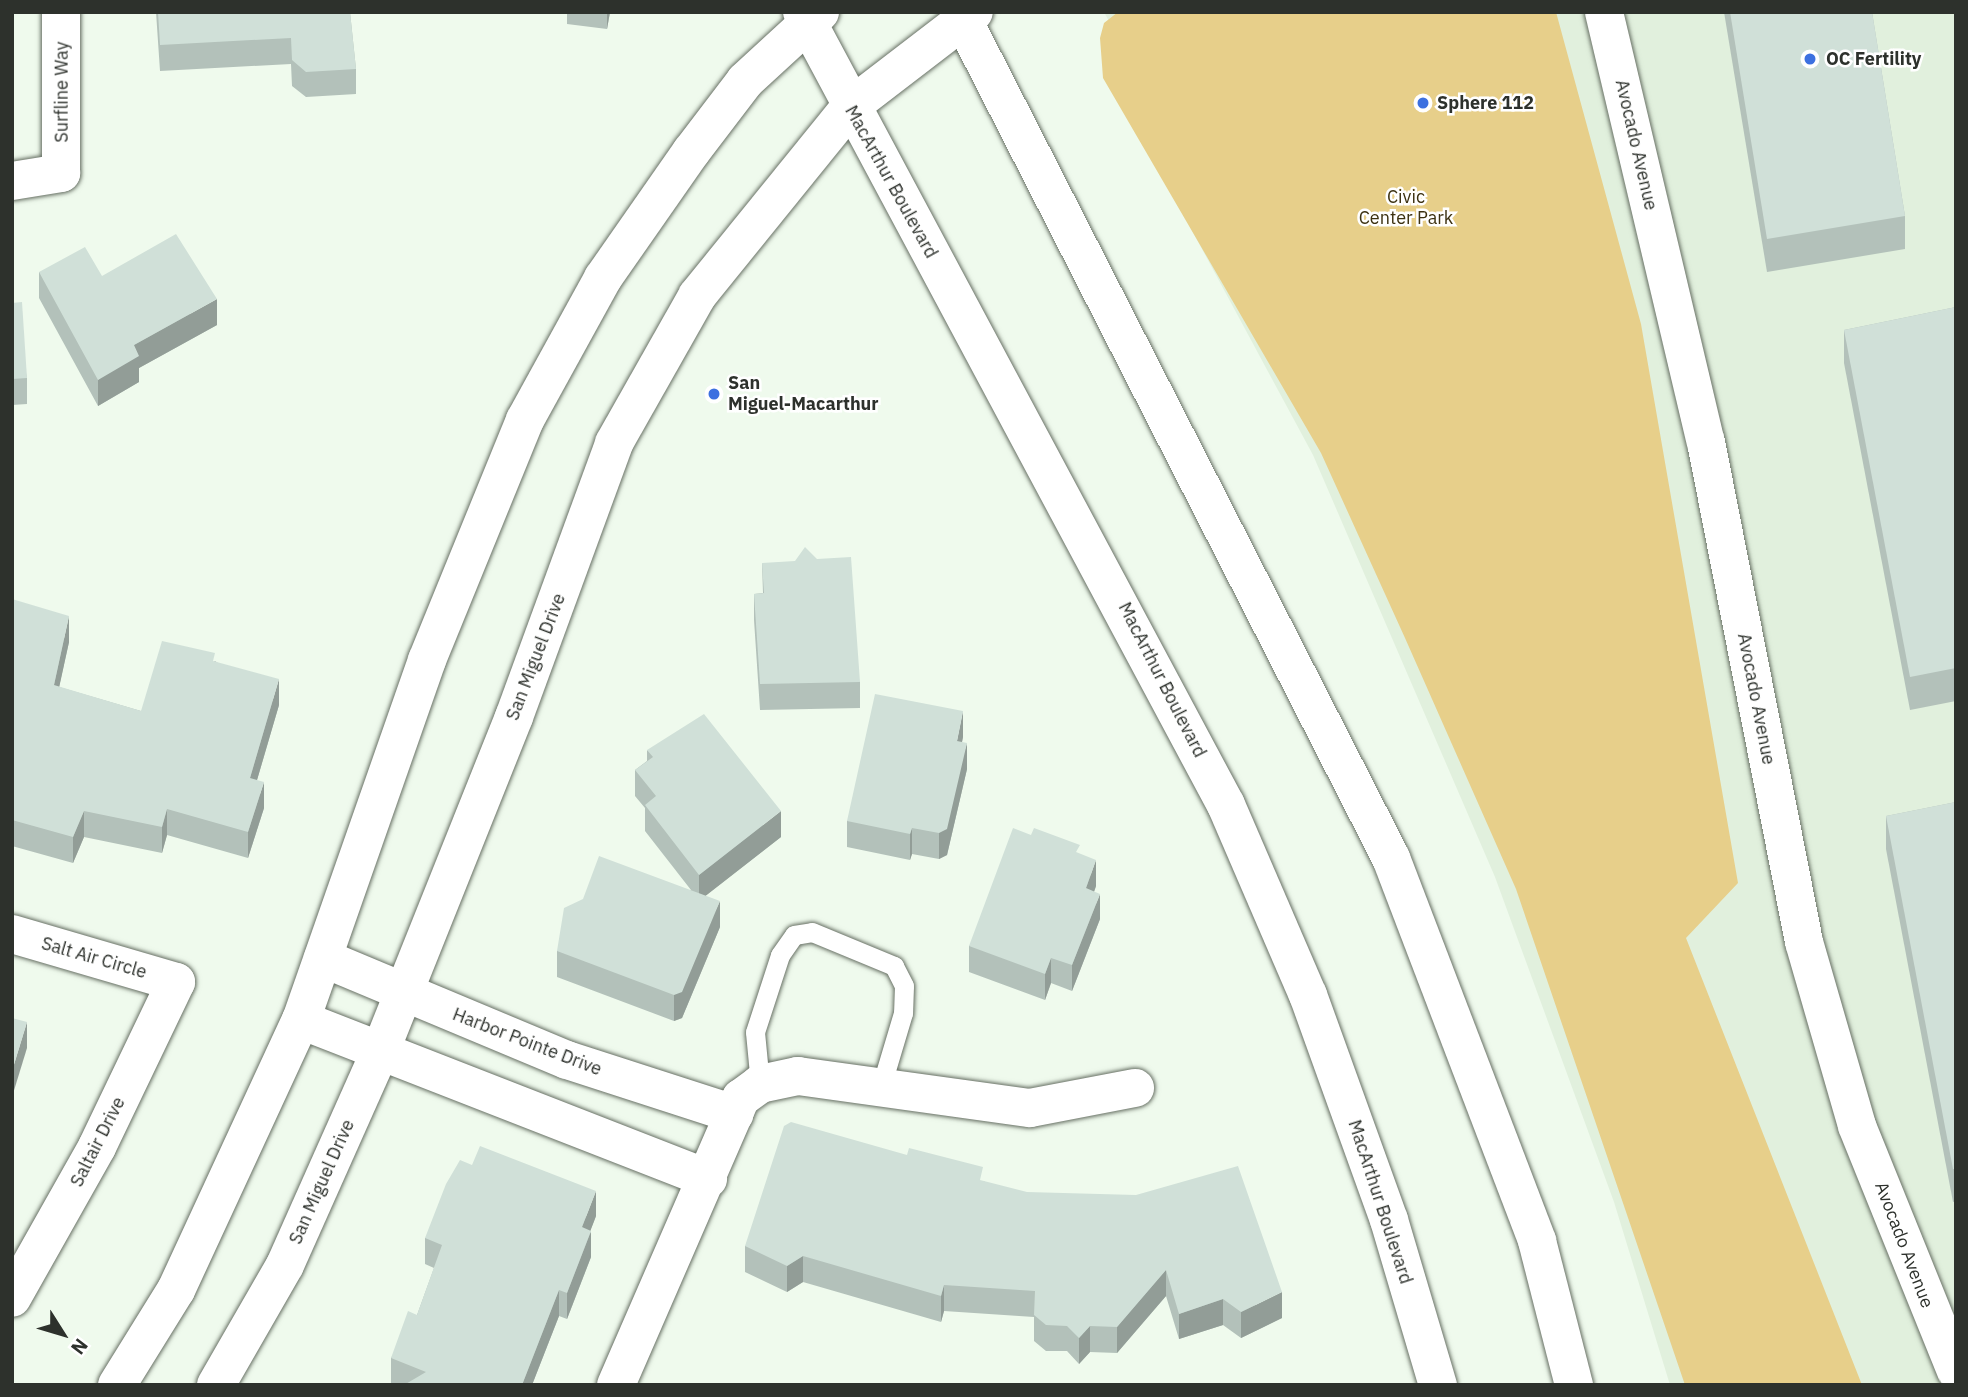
<!DOCTYPE html>
<style>
body{margin:0}
#map{position:relative;width:1968px;height:1397px;overflow:hidden;background:#effaed;font-family:"IBM Plex Sans",sans-serif}
div>[style]{position:absolute}
.built>*{inset:0;background:#e1f0dd}
.green>*{inset:0;background:#e7cf8a}
.roads{filter:drop-shadow(0 0 2px #677064) drop-shadow(0 0 2px #677064)}
.lane>*{height:19px;margin:-9.5px;padding:0 9.5px;transform-origin:9.5px;border-radius:9.5px;background:#fff}
.street>*{height:38px;margin:-19px;padding:0 19px;transform-origin:19px;border-radius:19px;background:#fff}
.secondary>*{height:38px;margin:-19px;padding:0 19px;transform-origin:19px;border-radius:19px;background:#fff}
.primary>*{height:38px;margin:-19px;padding:0 19px;transform-origin:19px;border-radius:19px;background:#fff}
.wall>*{inset:0;background:#b3c1ba}
.shaded-wall>*{inset:0;background:#929d97}
.building>*{inset:0;background:#d0e0d8}
.dots>*{width:19px;height:19px;translate:-50% -50%;box-sizing:border-box;border:4px solid #fff;border-radius:50%}
span{translate:-50% -50%;white-space:nowrap;text-align:center;line-height:1.15;-webkit-text-stroke:5px #fff;paint-order:stroke}
.poi-label{font-size:18px;color:#2d312c;font-weight:700}
.left{translate:0 -50%;text-align:left}
.street-label{font-size:18px;color:#2d312c}
.park-label{font-size:18px;color:#3b3010}
.frame{position:absolute;inset:0;border:14px solid #2d312c;pointer-events:none}
.north{position:absolute;left:28px;top:1299px;width:70px;height:70px;-webkit-text-stroke:5px #fff;paint-order:stroke;rotate:127deg;font-size:19px;font-weight:700;line-height:28px;text-align:center;color:#2d312c}
.north::after{content:'';display:block;margin:auto;width:24px;height:32px;background:#2d312c;clip-path:polygon(50% 0,100% 100%,50% 72%,0 100%)}
</style>
<div id="map">
<div class="built">
<div style="clip-path:polygon(1104px 12px,1956px 12px,1956px 1385px,1670px 1385px,1614px 1202px,1495px 877px,1313px 455px,1106px 71px,1111px 25px)"></div>
</div>
<div class="green">
<div style="clip-path:polygon(1118px 12px,1556px 12px,1641px 324px,1738px 883px,1686px 938px,1862px 1385px,1685px 1385px,1516px 889px,1405px 638px,1321px 453px,1103px 78px,1100px 38px,1104px 23px)"></div>
</div>
<div class="roads">
<div class="lane">
<div style="left:760px;top:1084px;width:52px;rotate:-95.5deg"></div>
<div style="left:755px;top:1032px;width:81px;rotate:-72deg"></div>
<div style="left:780px;top:955px;width:24px;rotate:-55deg"></div>
<div style="left:794px;top:935px;width:18px;rotate:-9deg"></div>
<div style="left:812px;top:932px;width:89px;rotate:22.5deg"></div>
<div style="left:894px;top:966px;width:22px;rotate:63deg"></div>
<div style="left:904px;top:986px;width:27px;rotate:92deg"></div>
<div style="left:903px;top:1013px;width:77px;rotate:106.6deg"></div>
</div>
<div class="street">
<div style="left:12px;top:181px;width:50px;rotate:-9.3deg"></div>
<div style="left:61px;top:173px;width:161px;rotate:-90deg"></div>
<div style="left:12px;top:934px;width:171px;rotate:16.3deg"></div>
<div style="left:176px;top:982px;width:183px;rotate:115.6deg"></div>
<div style="left:97px;top:1147px;width:173px;rotate:119.4deg"></div>
<div style="left:323px;top:958px;width:264px;rotate:22.7deg"></div>
<div style="left:567px;top:1060px;width:176px;rotate:17.9deg"></div>
<div style="left:301px;top:1020px;width:437px;rotate:21.3deg"></div>
<div style="left:616px;top:1385px;width:313px;rotate:-66.5deg"></div>
<div style="left:741px;top:1098px;width:24px;rotate:-36deg"></div>
<div style="left:760px;top:1084px;width:39px;rotate:-12deg"></div>
<div style="left:798px;top:1076px;width:234px;rotate:7.9deg"></div>
<div style="left:1030px;top:1108px;width:107px;rotate:-10.8deg"></div>
</div>
<div class="secondary">
<div style="left:1604px;top:12px;width:442px;rotate:76.7deg"></div>
<div style="left:1706px;top:442px;width:510px;rotate:78.91deg"></div>
<div style="left:1804px;top:942px;width:191px;rotate:73.9deg"></div>
<div style="left:1857px;top:1126px;width:264px;rotate:68deg"></div>
<div style="left:117px;top:1385px;width:112px;rotate:-58.2deg"></div>
<div style="left:176px;top:1290px;width:298px;rotate:-65.2deg"></div>
<div style="left:301px;top:1020px;width:381px;rotate:-70.7deg"></div>
<div style="left:427px;top:660px;width:259px;rotate:-67.8deg"></div>
<div style="left:525px;top:420px;width:162px;rotate:-61.2deg"></div>
<div style="left:603px;top:278px;width:154px;rotate:-55.1deg"></div>
<div style="left:691px;top:152px;width:89px;rotate:-52.7deg"></div>
<div style="left:745px;top:81px;width:102px;rotate:-42.6deg"></div>
<div style="left:216px;top:1385px;width:138px;rotate:-60.1deg"></div>
<div style="left:285px;top:1265px;width:233px;rotate:-66deg"></div>
<div style="left:380px;top:1052px;width:361px;rotate:-68.2deg"></div>
<div style="left:514px;top:717px;width:292px;rotate:-69.9deg"></div>
<div style="left:614px;top:443px;width:169px;rotate:-60.5deg"></div>
<div style="left:697px;top:296px;width:243px;rotate:-51deg"></div>
<div style="left:850px;top:107px;width:156px;rotate:-37.5deg"></div>
</div>
<div class="primary">
<div style="left:802px;top:12px;width:899px;rotate:61.87deg"></div>
<div style="left:1226px;top:805px;width:207px;rotate:66.7deg"></div>
<div style="left:1308px;top:995px;width:239px;rotate:70.2deg"></div>
<div style="left:1389px;top:1220px;width:172px;rotate:73.5deg"></div>
<div style="left:959px;top:12px;width:950px;rotate:62.95deg"></div>
<div style="left:1391px;top:858px;width:410px;rotate:69.1deg"></div>
<div style="left:1537px;top:1241px;width:149px;rotate:75.6deg"></div>
</div>
</div>
<div class="wall">
<div style="clip-path:polygon(156px 12px,350px 12px,356px 69px,356px 94px,306px 97px,292px 86px,291px 64px,160px 71px)"></div>
<div style="clip-path:polygon(567px 12px,610px 12px,607px 29px,567px 24px)"></div>
<div style="clip-path:polygon(1724px 12px,1872px 12px,1905px 216px,1905px 249px,1767px 272px)"></div>
<div style="clip-path:polygon(39px 272px,102px 276px,217px 325px,139px 368px,139px 382px,98px 406px,39px 298px)"></div>
<div style="clip-path:polygon(12px 303px,27px 378px,27px 404px,12px 405px)"></div>
<div style="clip-path:polygon(1956px 307px,1956px 701px,1910px 710px,1844px 363px,1844px 330px)"></div>
<div style="clip-path:polygon(762px 563px,860px 682px,860px 708px,760px 710px,754px 620px,754px 594px,763px 593px)"></div>
<div style="clip-path:polygon(12px 599px,69px 642px,59px 687px,141px 711px,215px 661px,279px 705px,257px 780px,264px 808px,248px 858px,167px 835px,162px 853px,84px 837px,73px 863px,12px 846px)"></div>
<div style="clip-path:polygon(963px 737px,962px 742px,967px 769px,947px 855px,939px 859px,912px 854px,910px 860px,847px 847px,847px 821px)"></div>
<div style="clip-path:polygon(647px 750px,781px 837px,705px 896px,720px 927px,682px 1018px,674px 1021px,557px 977px,557px 951px,691px 890px,645px 831px,645px 808px,635px 796px,635px 770px,647px 761px)"></div>
<div style="clip-path:polygon(1956px 802px,1956px 1201px,1953px 1202px,1886px 849px,1886px 816px)"></div>
<div style="clip-path:polygon(1080px 854px,1096px 886px,1094px 892px,1100px 919px,1072px 991px,1051px 983px,1045px 1000px,969px 972px,969px 946px)"></div>
<div style="clip-path:polygon(983px 1181px,1282px 1318px,1241px 1338px,1223px 1325px,1179px 1339px,1166px 1296px,1117px 1353px,1090px 1352px,1079px 1364px,1067px 1351px,1046px 1351px,1034px 1341px,1034px 1317px,944px 1311px,941px 1322px,803px 1282px,787px 1292px,745px 1272px,745px 1246px)"></div>
<div style="clip-path:polygon(596px 1216px,590px 1231px,591px 1257px,567px 1319px,559px 1316px,532px 1385px,394px 1385px,391px 1384px,391px 1358px,417px 1315px,434px 1268px,425px 1264px,425px 1238px)"></div>
</div>
<div class="shaded-wall">
<div style="clip-path:polygon(607px 12px,610px 12px,607px 29px)"></div>
<div style="clip-path:polygon(217px 299px,217px 325px,139px 368px,139px 382px,98px 406px,98px 380px,134px 345px)"></div>
<div style="clip-path:polygon(69px 616px,69px 642px,54px 711px,54px 685px)"></div>
<div style="clip-path:polygon(279px 679px,279px 705px,250px 804px,250px 778px)"></div>
<div style="clip-path:polygon(963px 711px,963px 737px,957px 766px,957px 741px)"></div>
<div style="clip-path:polygon(967px 743px,967px 769px,947px 855px,939px 859px,939px 833px)"></div>
<div style="clip-path:polygon(264px 782px,264px 808px,248px 858px,248px 832px)"></div>
<div style="clip-path:polygon(167px 809px,167px 835px,162px 853px,162px 827px)"></div>
<div style="clip-path:polygon(84px 811px,84px 837px,73px 863px,73px 837px)"></div>
<div style="clip-path:polygon(781px 811px,781px 837px,699px 901px,699px 875px)"></div>
<div style="clip-path:polygon(912px 828px,912px 854px,910px 860px,910px 834px)"></div>
<div style="clip-path:polygon(1096px 860px,1096px 886px,1086px 914px,1086px 888px)"></div>
<div style="clip-path:polygon(1100px 894px,1100px 919px,1072px 991px,1072px 965px)"></div>
<div style="clip-path:polygon(720px 901px,720px 927px,682px 1018px,674px 1021px,674px 995px)"></div>
<div style="clip-path:polygon(1051px 958px,1051px 983px,1045px 1000px,1045px 974px)"></div>
<div style="clip-path:polygon(27px 1022px,27px 1048px,12px 1097px,12px 1071px)"></div>
<div style="clip-path:polygon(596px 1191px,596px 1216px,582px 1253px,582px 1227px)"></div>
<div style="clip-path:polygon(591px 1231px,591px 1257px,567px 1319px,567px 1293px)"></div>
<div style="clip-path:polygon(803px 1256px,803px 1282px,787px 1292px,787px 1266px)"></div>
<div style="clip-path:polygon(1166px 1270px,1166px 1296px,1117px 1353px,1117px 1327px)"></div>
<div style="clip-path:polygon(944px 1285px,944px 1311px,941px 1322px,941px 1296px)"></div>
<div style="clip-path:polygon(559px 1290px,559px 1316px,532px 1385px,522px 1385px)"></div>
<div style="clip-path:polygon(1282px 1292px,1282px 1318px,1241px 1338px,1241px 1312px)"></div>
<div style="clip-path:polygon(1223px 1299px,1223px 1325px,1179px 1339px,1179px 1314px)"></div>
<div style="clip-path:polygon(1090px 1326px,1090px 1352px,1079px 1364px,1079px 1338px)"></div>
</div>
<div class="building">
<div style="clip-path:polygon(158px 12px,350px 12px,356px 69px,306px 72px,292px 60px,291px 38px,160px 45px)"></div>
<div style="clip-path:polygon(1730px 12px,1872px 12px,1905px 216px,1767px 239px)"></div>
<div style="clip-path:polygon(176px 234px,217px 299px,134px 345px,139px 356px,98px 380px,39px 272px,85px 247px,102px 276px)"></div>
<div style="clip-path:polygon(22px 302px,27px 378px,12px 379px,12px 303px)"></div>
<div style="clip-path:polygon(1956px 307px,1956px 668px,1910px 677px,1844px 330px)"></div>
<div style="clip-path:polygon(805px 547px,817px 559px,851px 557px,860px 682px,760px 684px,754px 594px,764px 593px,762px 563px,795px 561px)"></div>
<div style="clip-path:polygon(12px 599px,69px 616px,54px 685px,141px 711px,162px 641px,215px 653px,213px 661px,279px 679px,250px 778px,264px 782px,248px 832px,167px 809px,162px 827px,84px 811px,73px 837px,12px 820px)"></div>
<div style="clip-path:polygon(875px 694px,963px 711px,957px 741px,967px 743px,947px 829px,939px 833px,912px 828px,910px 834px,847px 821px)"></div>
<div style="clip-path:polygon(704px 714px,781px 811px,699px 875px,645px 805px,656px 796px,635px 770px,653px 757px,647px 750px)"></div>
<div style="clip-path:polygon(1956px 802px,1956px 1169px,1953px 1169px,1886px 816px)"></div>
<div style="clip-path:polygon(1013px 828px,1031px 835px,1034px 828px,1080px 845px,1076px 852px,1096px 860px,1086px 888px,1100px 894px,1072px 965px,1051px 958px,1045px 974px,969px 946px)"></div>
<div style="clip-path:polygon(599px 856px,720px 901px,682px 992px,674px 995px,557px 951px,564px 908px,583px 899px)"></div>
<div style="clip-path:polygon(12px 1018px,27px 1022px,12px 1071px)"></div>
<div style="clip-path:polygon(791px 1122px,907px 1155px,909px 1148px,983px 1167px,980px 1180px,1027px 1192px,1136px 1195px,1238px 1166px,1282px 1292px,1241px 1312px,1223px 1299px,1179px 1314px,1166px 1270px,1117px 1327px,1090px 1326px,1079px 1338px,1067px 1326px,1046px 1325px,1034px 1315px,1035px 1291px,944px 1285px,941px 1296px,803px 1256px,787px 1266px,745px 1246px,784px 1126px)"></div>
<div style="clip-path:polygon(480px 1146px,596px 1191px,582px 1227px,591px 1231px,567px 1293px,559px 1290px,522px 1385px,404px 1385px,426px 1372px,391px 1358px,408px 1311px,417px 1315px,442px 1245px,425px 1238px,446px 1184px,460px 1160px,472px 1165px)"></div>
</div>
<div class="dots">
<div style="left:1810px;top:59px;background:#3c70e0"></div>
<div style="left:1423px;top:103px;background:#3c70e0"></div>
<div style="left:714px;top:394px;background:#3c70e0"></div>
</div>
<div class="poi-label">
<span class="left" style="left:1826px;top:59px">OC Fertility</span>
<span class="left" style="left:1437px;top:103px">Sphere 112</span>
<span class="left" style="left:728px;top:394px">San<br>Miguel-Macarthur</span>
</div>
<div class="street-label">
<span style="left:62px;top:92px;rotate:-90deg">Surfline Way</span>
<span style="left:1636px;top:145px;rotate:77deg">Avocado Avenue</span>
<span style="left:891px;top:182px;rotate:61deg">MacArthur Boulevard</span>
<span style="left:536px;top:657px;rotate:-69deg">San Miguel Drive</span>
<span style="left:1162px;top:680px;rotate:63deg">MacArthur Boulevard</span>
<span style="left:1756px;top:699px;rotate:79deg">Avocado Avenue</span>
<span style="left:94px;top:958px;rotate:16deg">Salt Air Circle</span>
<span style="left:527px;top:1042px;rotate:21deg">Harbor Pointe Drive</span>
<span style="left:98px;top:1142px;rotate:-63deg">Saltair Drive</span>
<span style="left:322px;top:1182px;rotate:-66deg">San Miguel Drive</span>
<span style="left:1380px;top:1202px;rotate:72deg">MacArthur Boulevard</span>
<span style="left:1904px;top:1245px;rotate:69deg">Avocado Avenue</span>
</div>
<div class="park-label">
<span style="left:1406px;top:208px">Civic<br>Center Park</span>
</div>
<div class="frame"></div>
<div class="north">N</div>
</div>
